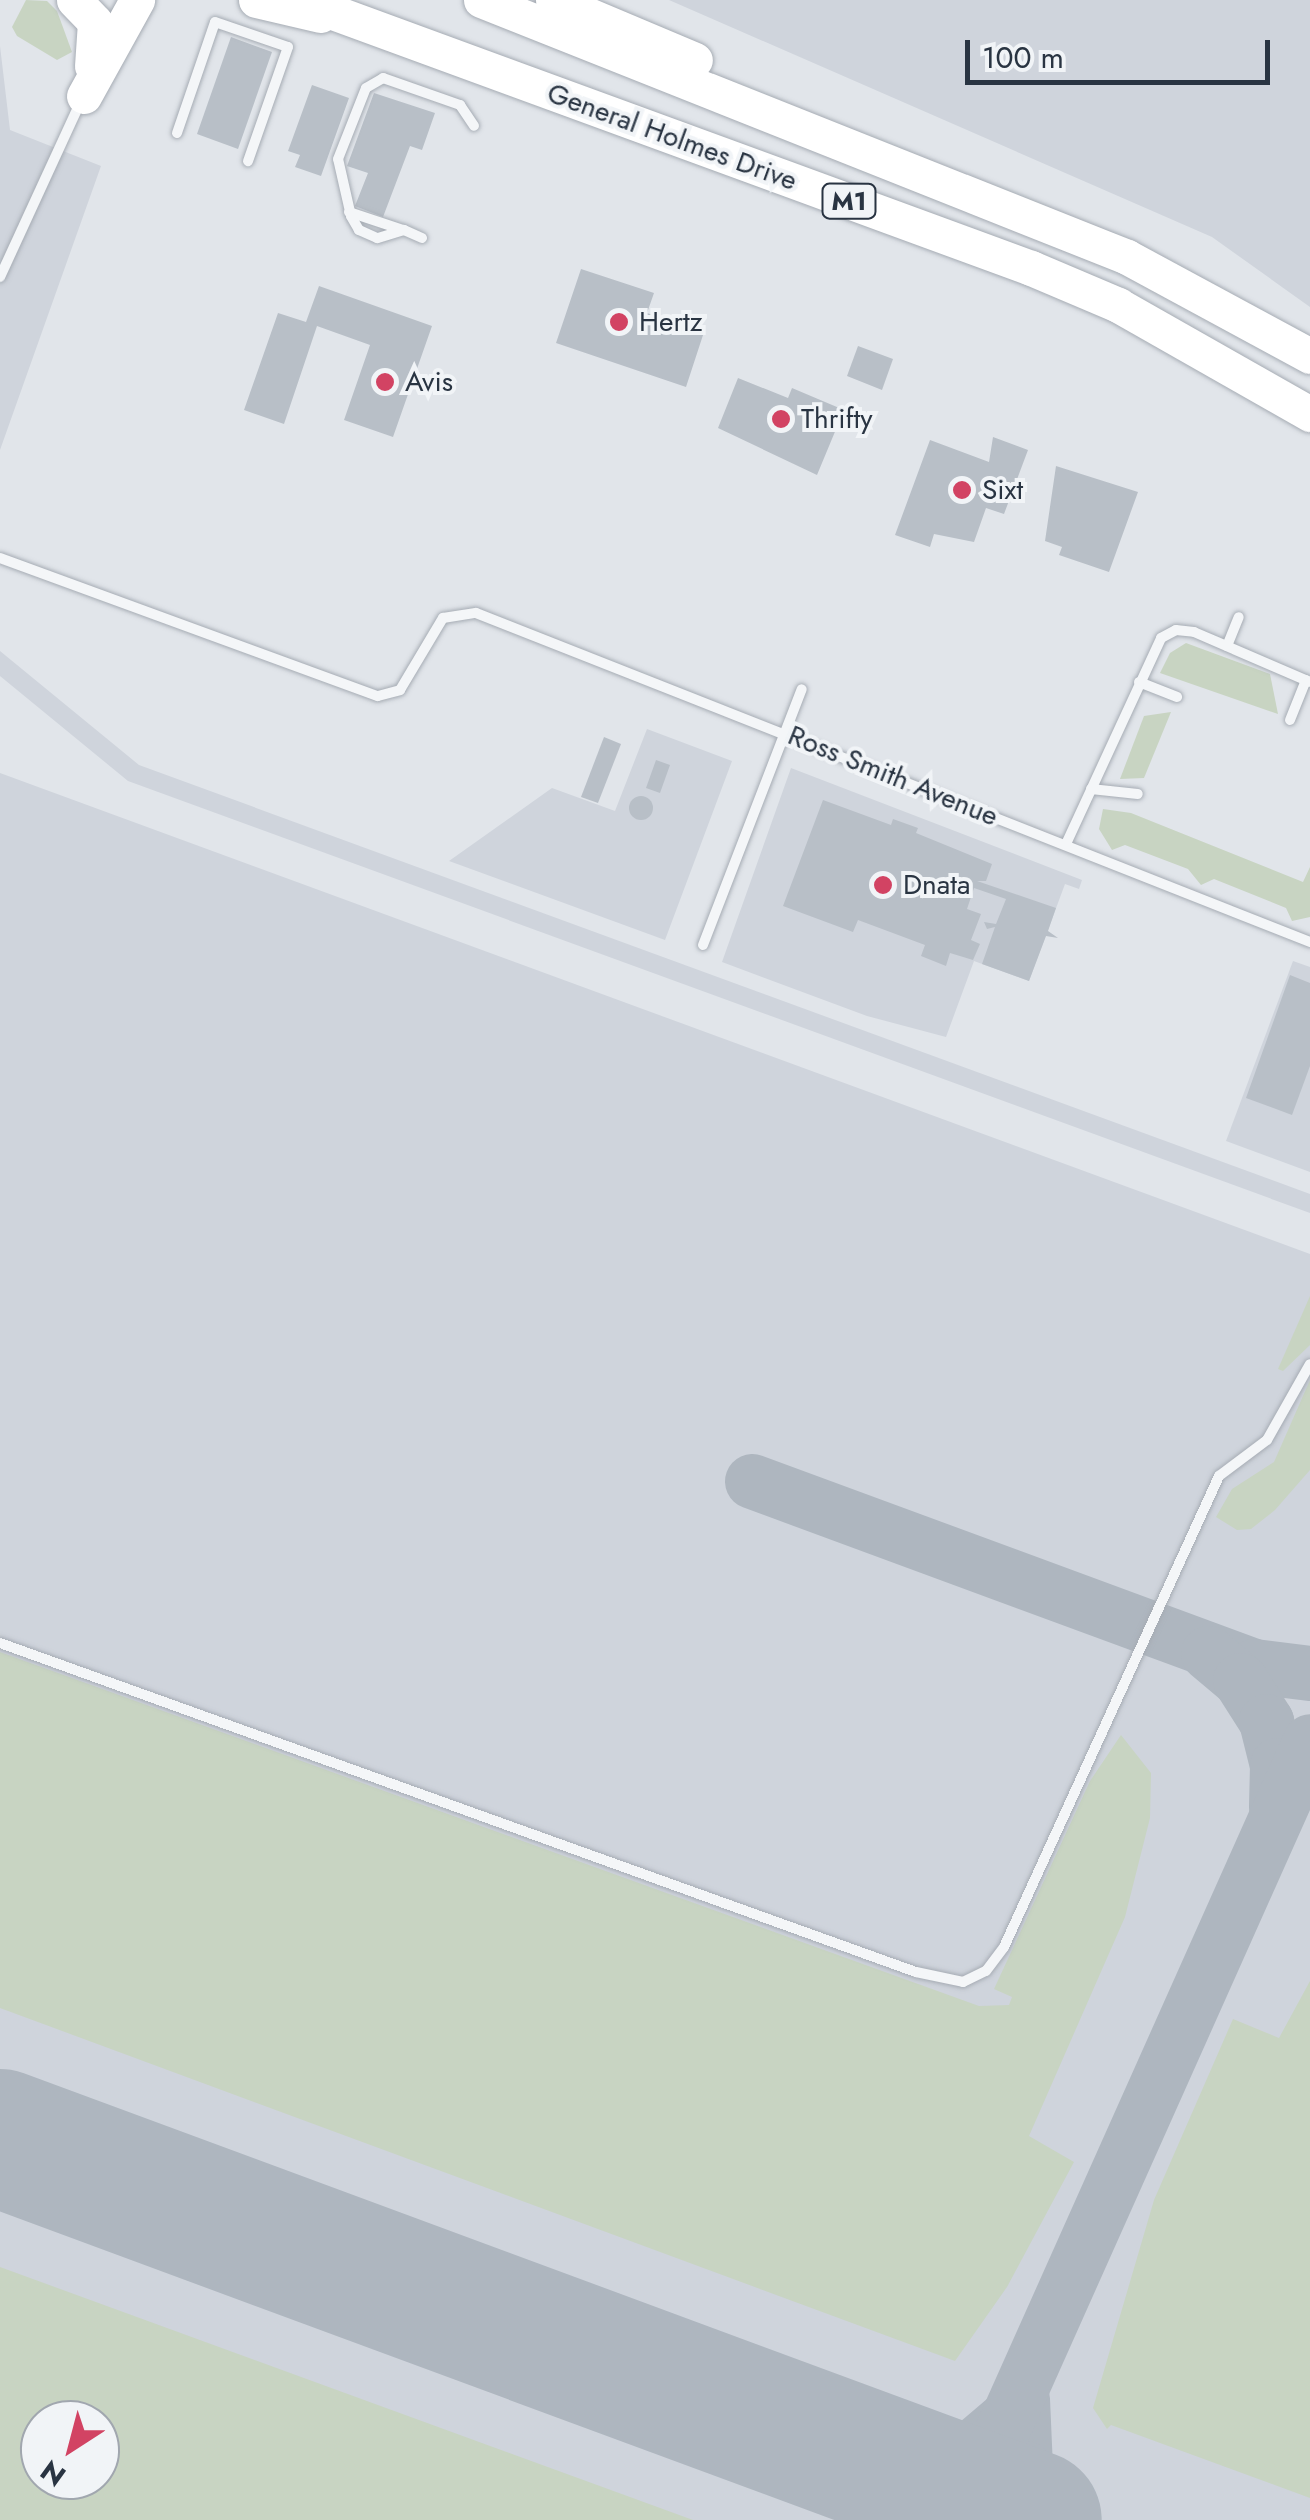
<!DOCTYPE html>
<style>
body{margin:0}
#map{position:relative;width:1310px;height:2520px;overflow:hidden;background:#e1e5ea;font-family:Jost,sans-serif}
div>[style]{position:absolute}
.built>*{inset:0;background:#cfd4dc}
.green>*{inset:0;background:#c8d4c2}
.taxiway>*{height:55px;margin:-27.5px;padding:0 27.5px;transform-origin:27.5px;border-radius:27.5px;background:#aeb6bf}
.runway>*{height:138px;margin:-69px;padding:0 69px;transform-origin:69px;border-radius:69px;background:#aeb6bf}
.building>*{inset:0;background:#b8bfc7}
.round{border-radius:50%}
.roads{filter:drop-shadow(0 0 2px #a6acb4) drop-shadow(0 0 2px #a6acb4)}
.service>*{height:10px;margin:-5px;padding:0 5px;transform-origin:5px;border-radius:5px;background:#f4f6f8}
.motorway>*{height:35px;margin:-17.5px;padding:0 17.5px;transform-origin:17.5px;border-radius:17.5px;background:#fff}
.dots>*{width:28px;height:28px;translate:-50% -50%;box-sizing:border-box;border:5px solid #f1f4f7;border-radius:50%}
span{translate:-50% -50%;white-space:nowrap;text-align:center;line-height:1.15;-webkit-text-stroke:8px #f1f4f7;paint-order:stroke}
.shield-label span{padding:2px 8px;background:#f1f4f7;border:2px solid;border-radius:8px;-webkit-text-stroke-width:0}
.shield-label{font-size:25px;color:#293442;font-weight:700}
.street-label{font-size:28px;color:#293442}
.poi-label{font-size:28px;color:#293442}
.left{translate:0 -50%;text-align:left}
.north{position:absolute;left:20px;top:2400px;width:100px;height:100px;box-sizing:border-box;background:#f1f4f7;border:2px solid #a1a7af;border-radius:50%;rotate:216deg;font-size:28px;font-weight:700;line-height:40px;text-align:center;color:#293442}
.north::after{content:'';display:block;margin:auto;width:35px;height:45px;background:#d24363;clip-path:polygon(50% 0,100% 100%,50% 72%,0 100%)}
.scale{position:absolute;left:965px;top:40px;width:305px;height:45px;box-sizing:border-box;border:5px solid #293442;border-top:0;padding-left:12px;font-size:30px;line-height:35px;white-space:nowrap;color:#293442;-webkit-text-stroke:8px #f1f4f7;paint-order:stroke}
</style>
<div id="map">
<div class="built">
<div style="clip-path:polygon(669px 0,1310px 0,1310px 307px,1212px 237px)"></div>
<div style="clip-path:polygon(0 46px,10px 130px,101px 166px,0 450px)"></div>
<div style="clip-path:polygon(0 651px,139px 765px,1310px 1194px,1310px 1213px,128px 781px,0 676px)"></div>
<div style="clip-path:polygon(647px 729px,732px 761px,665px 940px,449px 861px,552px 788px,615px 811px)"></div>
<div style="clip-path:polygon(791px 768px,1082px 880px,1079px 889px,1065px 884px,1029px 981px,974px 961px,946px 1037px,867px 1016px,722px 962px)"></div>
<div style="clip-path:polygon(evenodd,0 773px,1310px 1254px,1310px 2520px,0 2520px,0 773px,40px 2420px,100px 2420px,100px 2480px,40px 2480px,40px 2420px)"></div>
<div style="clip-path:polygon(1293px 961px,1310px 967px,1310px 1172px,1226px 1141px)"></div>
</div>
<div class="green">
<div style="clip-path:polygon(26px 0,47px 1px,57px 11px,72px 52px,57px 60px,17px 36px,12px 27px)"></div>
<div style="clip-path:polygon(1186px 643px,1270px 674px,1278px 714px,1160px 673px,1170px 653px)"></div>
<div style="clip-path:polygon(1171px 712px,1144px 778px,1120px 779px,1144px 716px)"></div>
<div style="clip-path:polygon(1103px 809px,1131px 813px,1303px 882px,1310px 867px,1310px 917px,1292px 921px,1286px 908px,1214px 879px,1201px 885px,1188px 869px,1125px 845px,1112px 850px,1099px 829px)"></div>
<div style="clip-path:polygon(1310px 1296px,1310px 1345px,1283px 1371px,1278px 1369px)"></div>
<div style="clip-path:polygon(1310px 1380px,1310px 1470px,1275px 1510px,1251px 1529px,1237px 1530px,1216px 1517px,1232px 1489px,1274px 1462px)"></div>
<div style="clip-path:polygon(0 1652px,979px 2006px,1009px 2005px,1012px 1997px,994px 1989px,1090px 1781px,1121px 1735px,1151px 1773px,1150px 1818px,1125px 1917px,1029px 2136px,1074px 2162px,1007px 2287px,955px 2361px,0 2008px)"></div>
<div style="clip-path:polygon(1310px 1981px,1310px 2498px,1111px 2425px,1107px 2429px,1093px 2408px,1154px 2200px,1233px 2019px,1279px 2038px)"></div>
<div style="clip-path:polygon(evenodd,0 2267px,693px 2520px,0 2520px,0 2267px,40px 2420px,100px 2420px,100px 2480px,40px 2480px,40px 2420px)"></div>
</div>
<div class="taxiway">
<div style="left:752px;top:1481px;width:535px;rotate:20.23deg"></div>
<div style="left:1254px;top:1666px;width:56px;rotate:7.1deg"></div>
<div style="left:1208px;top:1653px;width:42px;rotate:40.2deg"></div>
<div style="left:1240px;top:1680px;width:49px;rotate:57.6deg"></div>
<div style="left:1266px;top:1721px;width:45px;rotate:76deg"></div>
<div style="left:1277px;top:1765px;width:42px;rotate:91.4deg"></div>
<div style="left:1022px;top:2399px;width:69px;rotate:87.5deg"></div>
<div style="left:1025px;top:2468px;width:62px;rotate:56.8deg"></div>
<div style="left:742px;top:2410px;width:173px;rotate:18.9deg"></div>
<div style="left:906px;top:2466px;width:60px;rotate:-12.4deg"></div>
<div style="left:965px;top:2453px;width:54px;rotate:-40.5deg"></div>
<div style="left:851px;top:2457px;width:36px;rotate:30deg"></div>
<div style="left:882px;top:2475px;width:56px;rotate:53.7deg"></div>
<div style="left:962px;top:2520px;width:853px;rotate:-65.93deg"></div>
</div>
<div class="runway">
<div style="left:0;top:2138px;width:1101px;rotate:20.29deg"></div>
</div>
<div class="building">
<div style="clip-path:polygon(231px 37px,272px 52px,238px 149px,197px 134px)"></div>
<div style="clip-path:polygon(312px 85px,349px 98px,321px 176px,295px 167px,300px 155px,288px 151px)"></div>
<div style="clip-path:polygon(374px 93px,435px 113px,422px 150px,410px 146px,383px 217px,355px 206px,368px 173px,347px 166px)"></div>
<div style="clip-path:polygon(581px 269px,654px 293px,647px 313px,704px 332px,686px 387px,556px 343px)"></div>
<div style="clip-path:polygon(319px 286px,432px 326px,393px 437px,344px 420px,370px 345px,317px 326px,284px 424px,244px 410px,278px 313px,306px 322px)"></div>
<div style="clip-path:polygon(858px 346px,893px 359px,882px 390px,847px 376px)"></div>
<div style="clip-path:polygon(738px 378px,788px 398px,792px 388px,844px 410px,817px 475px,718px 428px)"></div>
<div style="clip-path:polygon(993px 437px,1028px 450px,1004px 514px,986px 508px,974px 542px,934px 534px,930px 547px,895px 535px,930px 440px,989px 462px)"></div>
<div style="clip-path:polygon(1056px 466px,1138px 492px,1109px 572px,1059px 555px,1062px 547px,1045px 541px)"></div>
<div style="clip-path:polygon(604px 737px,621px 744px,598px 803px,581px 797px)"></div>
<div style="clip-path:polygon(656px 760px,670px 765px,660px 793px,646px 788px)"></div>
<div class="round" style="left:629px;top:796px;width:24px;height:24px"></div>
<div style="clip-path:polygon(823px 800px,891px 825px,893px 819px,918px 828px,916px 833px,992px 864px,986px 881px,977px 881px,1056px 908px,1048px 931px,1058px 938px,1046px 936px,1029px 981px,982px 964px,995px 927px,987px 929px,984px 922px,996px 924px,1006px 899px,974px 888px,967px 909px,981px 914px,971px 940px,980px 944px,973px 960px,950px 953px,946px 966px,921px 956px,925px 945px,858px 920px,853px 932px,783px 906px)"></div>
<div style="clip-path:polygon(1290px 975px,1310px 983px,1310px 1066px,1292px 1115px,1246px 1098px)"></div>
</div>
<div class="roads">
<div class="service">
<div style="left:177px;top:133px;width:117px;rotate:-71.1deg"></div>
<div style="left:215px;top:22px;width:77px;rotate:18.9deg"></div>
<div style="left:288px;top:47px;width:121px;rotate:109.3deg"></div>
<div style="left:349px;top:212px;width:57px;rotate:18.4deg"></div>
<div style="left:422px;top:238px;width:20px;rotate:-156deg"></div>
<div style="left:404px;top:230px;width:28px;rotate:163deg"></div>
<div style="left:377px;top:238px;width:20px;rotate:-156deg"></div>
<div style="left:359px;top:230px;width:16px;rotate:-120deg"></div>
<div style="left:351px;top:216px;width:58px;rotate:-102.8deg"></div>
<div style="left:338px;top:159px;width:76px;rotate:-68.5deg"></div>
<div style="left:366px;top:88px;width:20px;rotate:-30deg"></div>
<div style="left:383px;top:78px;width:82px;rotate:19.3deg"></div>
<div style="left:460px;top:105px;width:25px;rotate:56deg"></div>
<div style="left:0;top:277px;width:194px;rotate:-65.3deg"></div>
<div style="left:0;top:558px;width:402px;rotate:20.1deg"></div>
<div style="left:378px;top:696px;width:23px;rotate:-15deg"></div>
<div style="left:400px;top:690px;width:84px;rotate:-59.2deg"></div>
<div style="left:443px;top:618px;width:33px;rotate:-9deg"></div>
<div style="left:476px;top:613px;width:897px;rotate:21.53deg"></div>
<div style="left:1227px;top:646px;width:31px;rotate:-68deg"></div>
<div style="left:1139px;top:682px;width:41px;rotate:21.5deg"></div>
<div style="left:1290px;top:720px;width:43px;rotate:-68.2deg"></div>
<div style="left:1091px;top:789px;width:47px;rotate:6.1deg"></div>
<div style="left:1066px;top:844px;width:227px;rotate:-65.2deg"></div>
<div style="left:1161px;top:638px;width:17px;rotate:-28deg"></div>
<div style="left:1176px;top:630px;width:18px;rotate:6deg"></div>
<div style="left:1194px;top:632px;width:126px;rotate:23.3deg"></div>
<div style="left:703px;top:945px;width:274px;rotate:-68.9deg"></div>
<div style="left:0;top:1643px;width:973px;rotate:19.76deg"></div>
<div style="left:916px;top:1972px;width:48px;rotate:12deg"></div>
<div style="left:963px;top:1982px;width:25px;rotate:-26deg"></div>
<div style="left:986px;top:1971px;width:30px;rotate:-53deg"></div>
<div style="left:1004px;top:1947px;width:518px;rotate:-65.46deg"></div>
<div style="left:1219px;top:1476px;width:60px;rotate:-36.9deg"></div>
<div style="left:1267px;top:1440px;width:87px;rotate:-60.5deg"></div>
</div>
<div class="motorway">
<div style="left:74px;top:0;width:30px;rotate:46deg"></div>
<div style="left:95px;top:22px;width:44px;rotate:93.9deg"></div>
<div style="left:256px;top:0;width:66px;rotate:13.2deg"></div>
<div style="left:300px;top:0;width:779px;rotate:20.13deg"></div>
<div style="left:1031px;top:268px;width:95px;rotate:23deg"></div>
<div style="left:1118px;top:305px;width:221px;rotate:29.6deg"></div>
<div style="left:481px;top:0;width:695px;rotate:21.69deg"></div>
<div style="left:1127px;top:257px;width:208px;rotate:28.4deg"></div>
<div style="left:553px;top:0;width:154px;rotate:22.9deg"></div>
<div style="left:84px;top:96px;width:110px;rotate:-61.1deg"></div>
</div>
</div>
<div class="dots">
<div style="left:619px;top:322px;background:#d24363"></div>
<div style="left:385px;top:382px;background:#d24363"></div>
<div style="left:781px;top:419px;background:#d24363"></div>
<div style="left:962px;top:490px;background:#d24363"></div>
<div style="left:883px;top:885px;background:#d24363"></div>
</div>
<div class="shield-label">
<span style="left:849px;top:201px">M1</span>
</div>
<div class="street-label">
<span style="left:672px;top:137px;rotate:20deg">General Holmes Drive</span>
<span style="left:893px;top:776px;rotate:22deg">Ross Smith Avenue</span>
</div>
<div class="poi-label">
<span class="left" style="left:639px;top:322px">Hertz</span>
<span class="left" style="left:405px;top:382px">Avis</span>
<span class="left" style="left:801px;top:419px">Thrifty</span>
<span class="left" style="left:982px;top:490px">Sixt</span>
<span class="left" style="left:903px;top:885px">Dnata</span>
</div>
<div class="north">N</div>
<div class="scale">100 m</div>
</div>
